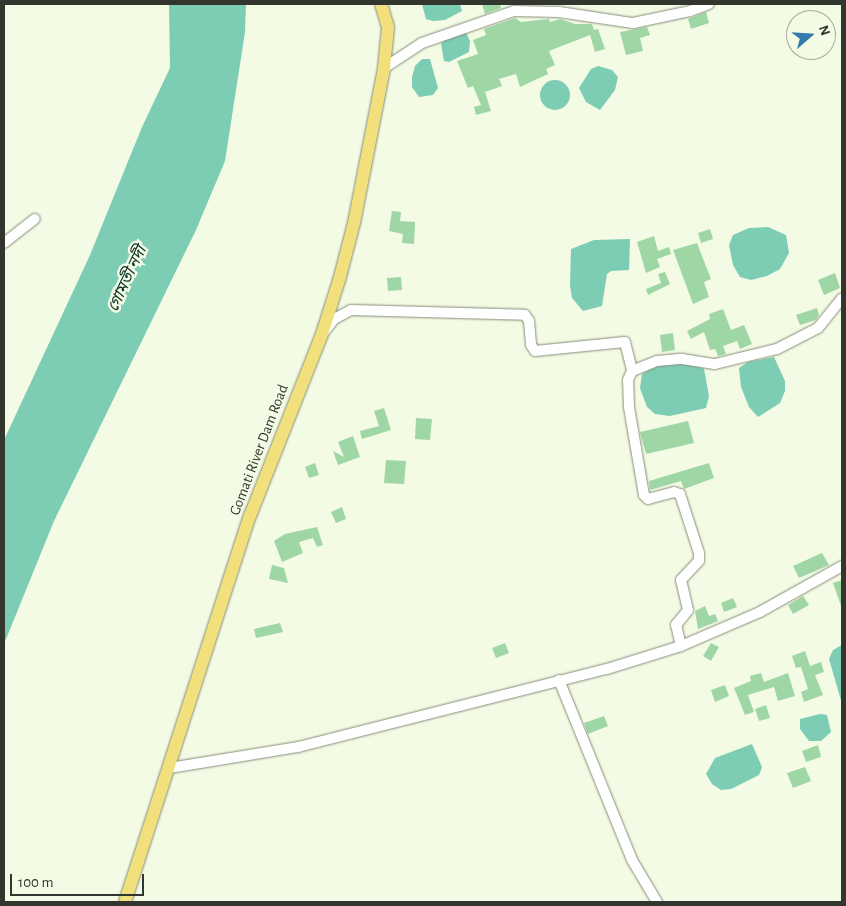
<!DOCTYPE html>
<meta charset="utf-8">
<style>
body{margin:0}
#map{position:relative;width:846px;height:906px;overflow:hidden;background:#f3fbe5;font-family:"Alegreya Sans","Noto Sans Bengali",sans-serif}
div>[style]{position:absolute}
.water>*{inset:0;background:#7ccdb3}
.round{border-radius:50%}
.building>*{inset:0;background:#9fd6a5}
.roads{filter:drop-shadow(0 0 1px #868d79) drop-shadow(0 0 1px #868d79)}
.minor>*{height:10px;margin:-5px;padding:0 5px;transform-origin:5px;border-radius:5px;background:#fff}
.major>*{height:12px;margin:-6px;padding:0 6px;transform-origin:6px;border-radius:6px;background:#f1e07c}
span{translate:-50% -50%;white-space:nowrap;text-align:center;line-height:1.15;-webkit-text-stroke:5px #f3fbe5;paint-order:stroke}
.street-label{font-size:15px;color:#33362e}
.water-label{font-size:16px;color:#0b3227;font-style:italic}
.frame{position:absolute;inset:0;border:5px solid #33362e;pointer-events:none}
.north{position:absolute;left:786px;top:10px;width:50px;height:50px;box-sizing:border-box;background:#f3fbe5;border:1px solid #a6ac9c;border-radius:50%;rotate:71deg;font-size:14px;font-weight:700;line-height:20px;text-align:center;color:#33362e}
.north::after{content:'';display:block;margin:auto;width:18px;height:22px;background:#337aae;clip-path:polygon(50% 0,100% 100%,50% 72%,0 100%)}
.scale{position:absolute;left:10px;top:874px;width:134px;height:22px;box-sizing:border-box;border:2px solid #33362e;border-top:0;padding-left:6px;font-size:15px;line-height:18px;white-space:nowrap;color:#33362e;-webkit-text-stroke:4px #f3fbe5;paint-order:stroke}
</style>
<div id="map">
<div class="water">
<div style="clip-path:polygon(169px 4px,246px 4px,245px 32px,225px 161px,196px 230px,54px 521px,4px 644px,4px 440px,90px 255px,142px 127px,170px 68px)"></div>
<div style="clip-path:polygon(422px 4px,460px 4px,462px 11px,445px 20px,433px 21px,426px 19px)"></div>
<div style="clip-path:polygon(465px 30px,470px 41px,469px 52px,449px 62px,444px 61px,441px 44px,447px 37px)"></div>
<div style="clip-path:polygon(422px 59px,430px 59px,438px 88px,433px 95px,419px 97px,412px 87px,412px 77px,415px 66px)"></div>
<div style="clip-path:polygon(598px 66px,612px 70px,618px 77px,615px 90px,600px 110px,586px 102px,579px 88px,591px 69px)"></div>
<div class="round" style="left:540px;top:80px;width:30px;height:30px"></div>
<div style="clip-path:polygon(768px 227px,786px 235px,789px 253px,780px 269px,767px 276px,751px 280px,740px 277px,733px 265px,729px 245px,733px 235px,749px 228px)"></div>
<div style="clip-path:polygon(630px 239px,629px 270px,611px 271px,607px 274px,602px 306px,583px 311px,572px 298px,570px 286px,571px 249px,594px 240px)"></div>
<div style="clip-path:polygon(774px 357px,785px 381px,785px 391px,780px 403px,758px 417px,749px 407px,741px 387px,739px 368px,748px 362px)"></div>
<div style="clip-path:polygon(687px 361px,704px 369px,709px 396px,706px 408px,670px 416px,655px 414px,647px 407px,640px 388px,642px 374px,655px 366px)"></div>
<div style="clip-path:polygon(842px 645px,842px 704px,829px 659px,833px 650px)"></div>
<div style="clip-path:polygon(820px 714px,827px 715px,831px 732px,821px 741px,809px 741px,800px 729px,800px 719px)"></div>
<div style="clip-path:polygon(752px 744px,762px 767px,759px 775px,731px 789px,721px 790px,712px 784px,706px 774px,715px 758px)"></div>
</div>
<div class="building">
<div style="clip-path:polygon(482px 4px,500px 4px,501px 8px,485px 14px)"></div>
<div style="clip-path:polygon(706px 12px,709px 23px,691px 29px,688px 19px)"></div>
<div style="clip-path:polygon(515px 18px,521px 22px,549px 19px,550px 22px,560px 19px,575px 24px,592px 24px,594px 30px,598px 29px,605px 49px,595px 52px,590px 35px,549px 51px,555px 65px,546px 69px,548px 74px,520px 87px,516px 74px,499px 79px,502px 86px,485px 92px,491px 111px,476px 115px,474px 107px,481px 105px,473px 86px,468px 88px,457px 61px,478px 54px,473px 40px,486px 35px,484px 29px)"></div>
<div style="clip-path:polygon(647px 27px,650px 35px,640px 38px,643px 51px,626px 55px,620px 32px)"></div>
<div style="clip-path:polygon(392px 211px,401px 212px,400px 221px,415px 222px,414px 244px,402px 243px,403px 234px,389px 231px)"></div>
<div style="clip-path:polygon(710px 229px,713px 239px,701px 243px,698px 233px)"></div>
<div style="clip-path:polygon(654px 236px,658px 251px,669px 247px,671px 254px,657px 259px,660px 267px,646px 273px,637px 242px)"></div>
<div style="clip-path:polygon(697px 243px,711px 279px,704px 282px,709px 297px,693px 304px,673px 250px)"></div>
<div style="clip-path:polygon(665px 272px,670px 284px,648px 295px,646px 289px,661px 283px,658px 274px)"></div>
<div style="clip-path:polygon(835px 273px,840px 288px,824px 295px,818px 280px)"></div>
<div style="clip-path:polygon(401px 277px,402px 290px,388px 291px,387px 278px)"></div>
<div style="clip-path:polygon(817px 308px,819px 315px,816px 320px,800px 325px,796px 315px)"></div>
<div style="clip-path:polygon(723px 309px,731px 330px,744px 325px,752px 344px,740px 349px,737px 341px,723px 346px,726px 354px,718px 356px,715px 349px,710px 350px,704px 332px,691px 339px,687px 331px,710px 319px,709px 314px)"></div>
<div style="clip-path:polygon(673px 333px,675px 350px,662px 352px,660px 335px)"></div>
<div style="clip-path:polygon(384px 408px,391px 430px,362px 439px,360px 431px,379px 426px,374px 411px)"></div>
<div style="clip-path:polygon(416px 418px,432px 419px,430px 440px,415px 439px)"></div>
<div style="clip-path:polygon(688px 421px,694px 443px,646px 454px,640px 432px)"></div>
<div style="clip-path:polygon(353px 436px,360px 457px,338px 465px,333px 451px,344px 457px,338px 442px)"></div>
<div style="clip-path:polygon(386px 460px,406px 461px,404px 484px,384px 483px)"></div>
<div style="clip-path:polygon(315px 463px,319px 475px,309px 478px,305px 467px)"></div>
<div style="clip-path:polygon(709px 463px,714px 478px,684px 489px,681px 481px,650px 490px,649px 481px)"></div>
<div style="clip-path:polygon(342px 507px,346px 519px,336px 523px,331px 512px)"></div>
<div style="clip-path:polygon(317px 527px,323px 545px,317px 547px,313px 538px,299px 542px,303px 553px,282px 562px,274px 541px,285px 534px)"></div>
<div style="clip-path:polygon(822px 553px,829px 565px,799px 578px,793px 566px)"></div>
<div style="clip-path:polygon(272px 565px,284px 568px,288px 583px,269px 579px)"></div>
<div style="clip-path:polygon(842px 580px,842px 606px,841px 606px,833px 583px)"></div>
<div style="clip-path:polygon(803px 596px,809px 605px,793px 614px,788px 605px)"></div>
<div style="clip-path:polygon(733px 598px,737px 607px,724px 612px,721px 603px)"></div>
<div style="clip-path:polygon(705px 606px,709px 616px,715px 614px,718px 621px,698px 629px,695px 611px)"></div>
<div style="clip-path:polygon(280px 623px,283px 632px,256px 638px,254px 629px)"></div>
<div style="clip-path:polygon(505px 643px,509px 653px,496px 658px,492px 648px)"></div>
<div style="clip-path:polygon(711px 643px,719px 647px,711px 661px,703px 656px)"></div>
<div style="clip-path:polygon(805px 651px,810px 666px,821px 662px,824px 672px,815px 675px,823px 695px,804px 702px,801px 692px,808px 689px,801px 667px,796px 668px,792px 656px)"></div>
<div style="clip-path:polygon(761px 673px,764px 682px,788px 673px,795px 696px,778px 701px,774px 687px,748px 695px,754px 712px,745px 715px,734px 688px,751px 681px,750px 676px)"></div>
<div style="clip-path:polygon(725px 685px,729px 696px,715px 702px,711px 690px)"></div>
<div style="clip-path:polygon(766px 705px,770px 718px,759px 721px,755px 709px)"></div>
<div style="clip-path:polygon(604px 716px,608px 726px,588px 734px,584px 723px)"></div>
<div style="clip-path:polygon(818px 745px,821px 757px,806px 762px,802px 751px)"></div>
<div style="clip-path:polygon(805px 767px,811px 781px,793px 788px,787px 773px)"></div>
</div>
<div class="roads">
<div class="minor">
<div style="left:384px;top:68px;width:45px;rotate:-33.3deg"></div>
<div style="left:422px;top:43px;width:97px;rotate:-19.2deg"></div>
<div style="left:514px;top:11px;width:45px;rotate:1.3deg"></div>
<div style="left:559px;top:12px;width:75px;rotate:8.5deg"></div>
<div style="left:633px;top:23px;width:58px;rotate:-11.9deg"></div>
<div style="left:690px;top:11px;width:20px;rotate:-20deg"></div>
<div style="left:4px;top:243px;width:39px;rotate:-38deg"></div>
<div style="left:324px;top:332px;width:16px;rotate:-52deg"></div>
<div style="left:334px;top:319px;width:19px;rotate:-28deg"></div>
<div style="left:351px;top:310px;width:174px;rotate:1.6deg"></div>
<div style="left:525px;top:315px;width:7px;rotate:56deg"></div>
<div style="left:529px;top:321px;width:24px;rotate:85deg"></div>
<div style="left:531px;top:345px;width:7px;rotate:56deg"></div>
<div style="left:535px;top:351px;width:90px;rotate:-5.7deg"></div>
<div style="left:625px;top:342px;width:30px;rotate:76deg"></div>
<div style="left:681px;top:646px;width:22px;rotate:-103deg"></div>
<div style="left:676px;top:625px;width:19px;rotate:-51deg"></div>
<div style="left:688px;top:610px;width:31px;rotate:-103deg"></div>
<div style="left:681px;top:580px;width:26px;rotate:-47deg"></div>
<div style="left:699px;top:561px;width:8px;rotate:-90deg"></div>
<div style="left:699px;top:553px;width:62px;rotate:-107.9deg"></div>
<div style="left:680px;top:494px;width:6px;rotate:-162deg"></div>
<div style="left:674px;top:492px;width:27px;rotate:165deg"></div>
<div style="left:648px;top:499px;width:6px;rotate:-135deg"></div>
<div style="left:644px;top:495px;width:89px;rotate:-99.7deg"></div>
<div style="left:629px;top:407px;width:27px;rotate:-92deg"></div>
<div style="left:628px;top:380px;width:10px;rotate:-66deg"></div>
<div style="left:632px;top:371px;width:27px;rotate:-22deg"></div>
<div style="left:657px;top:361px;width:25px;rotate:-5deg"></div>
<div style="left:682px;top:359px;width:33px;rotate:9deg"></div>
<div style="left:715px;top:364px;width:64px;rotate:-13.6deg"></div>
<div style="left:777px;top:349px;width:46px;rotate:-27.1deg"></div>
<div style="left:818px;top:328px;width:38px;rotate:-51deg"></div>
<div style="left:559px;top:680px;width:194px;rotate:67.9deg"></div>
<div style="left:632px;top:860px;width:49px;rotate:59.2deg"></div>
<div style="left:170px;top:768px;width:130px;rotate:-9.3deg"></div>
<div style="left:298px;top:747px;width:319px;rotate:-14.2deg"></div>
<div style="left:607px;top:669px;width:77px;rotate:-17.3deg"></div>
<div style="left:681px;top:646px;width:86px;rotate:-23.3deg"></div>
<div style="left:760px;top:612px;width:94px;rotate:-29.3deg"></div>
</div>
<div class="major">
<div style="left:125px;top:902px;width:406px;rotate:-72.1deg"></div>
<div style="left:250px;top:516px;width:193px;rotate:-68.4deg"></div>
<div style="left:321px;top:337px;width:63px;rotate:-72.4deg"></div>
<div style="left:340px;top:277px;width:56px;rotate:-75.5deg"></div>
<div style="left:354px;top:223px;width:158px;rotate:-79deg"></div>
<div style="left:384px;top:68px;width:41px;rotate:-84.4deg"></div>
<div style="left:388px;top:27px;width:24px;rotate:-107deg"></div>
</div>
</div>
<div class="street-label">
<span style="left:259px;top:450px;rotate:-69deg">Gomati River Dam Road</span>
</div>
<div class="water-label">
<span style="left:127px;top:279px;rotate:-65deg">গোমতী নদী</span>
</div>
<div class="frame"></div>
<div class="north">N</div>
<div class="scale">100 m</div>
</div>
